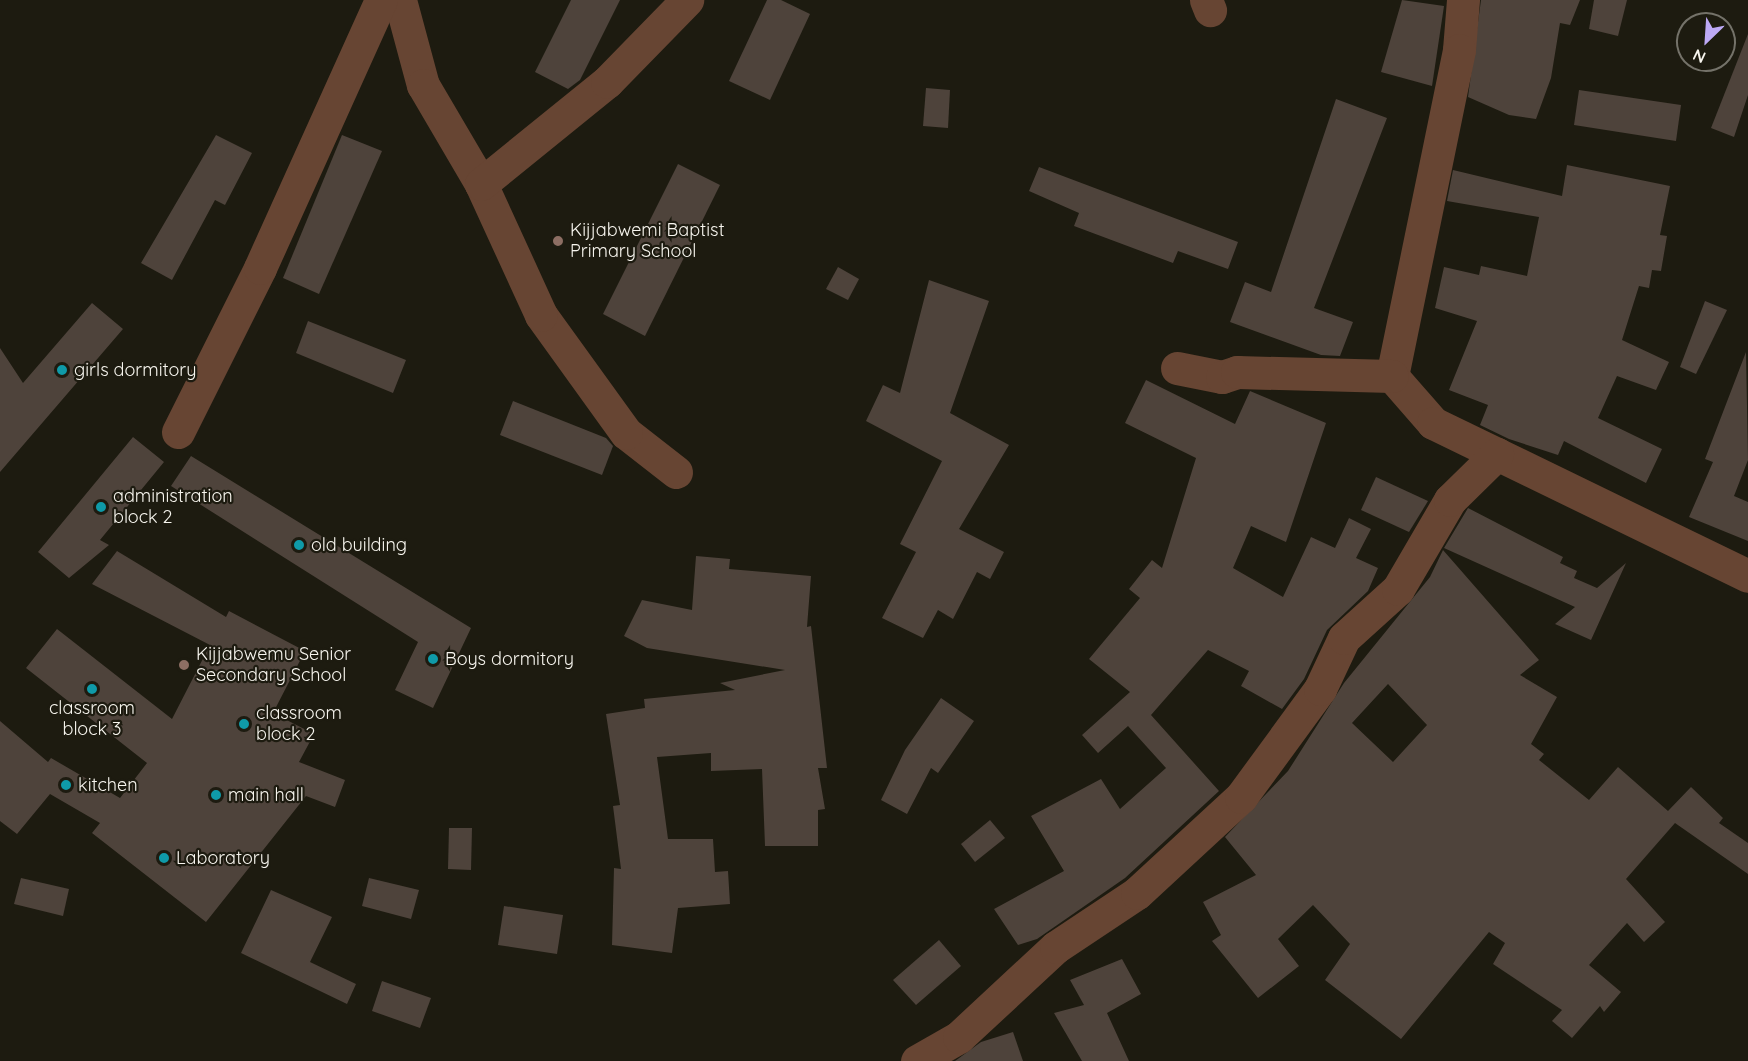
<!DOCTYPE html>
<style>
body{margin:0}
#map{position:relative;width:1748px;height:1061px;overflow:hidden;background:#1d1b10;font-family:Quicksand,sans-serif}
div>[style]{position:absolute}
.building>*{inset:0;background:#4e433b}
.minor>*{height:33px;margin:-16.5px;padding:0 16.5px;transform-origin:16.5px;border-radius:16.5px;background:#674533}
.dots>*{width:16px;height:16px;translate:-50% -50%;box-sizing:border-box;border:3px solid #1d1b10;border-radius:50%}
span{translate:-50% -50%;white-space:nowrap;text-align:center;line-height:1.15;-webkit-text-stroke:4.5px #1d1b10;paint-order:stroke}
.poi-label{font-size:18px;color:#f7f5ee}
.left{translate:0 -50%;text-align:left}
.north{position:absolute;left:1676px;top:12px;width:60px;height:60px;box-sizing:border-box;background:#1d1b10;border:2px solid #747269;border-radius:50%;rotate:205deg;font-size:16px;font-weight:700;line-height:24px;text-align:center;color:#f7f5ee}
.north::after{content:'';display:block;margin:auto;width:21px;height:27px;background:#bda9f5;clip-path:polygon(50% 0,100% 100%,50% 72%,0 100%)}
</style>
<div id="map">
<div class="building">
<div style="clip-path:polygon(571px 0,620px 0,580px 80px,568px 89px,535px 72px)"></div>
<div style="clip-path:polygon(767px 0,781px 0,810px 14px,770px 100px,729px 81px)"></div>
<div style="clip-path:polygon(1402px 0,1444px 6px,1432px 86px,1381px 72px)"></div>
<div style="clip-path:polygon(1481px 0,1580px 0,1570px 25px,1560px 23px,1551px 78px,1536px 119px,1509px 115px,1468px 97px)"></div>
<div style="clip-path:polygon(1594px 0,1627px 0,1618px 36px,1589px 29px)"></div>
<div style="clip-path:polygon(1748px 34px,1748px 95px,1734px 137px,1711px 128px)"></div>
<div style="clip-path:polygon(926px 88px,950px 90px,948px 128px,923px 126px)"></div>
<div style="clip-path:polygon(1579px 90px,1681px 105px,1676px 141px,1574px 125px)"></div>
<div style="clip-path:polygon(1336px 99px,1387px 118px,1314px 308px,1353px 322px,1340px 356px,1321px 355px,1230px 322px,1245px 282px,1271px 292px)"></div>
<div style="clip-path:polygon(216px 135px,252px 153px,225px 205px,215px 200px,172px 280px,141px 263px)"></div>
<div style="clip-path:polygon(342px 135px,382px 151px,319px 294px,283px 278px)"></div>
<div style="clip-path:polygon(678px 164px,720px 185px,645px 336px,603px 314px)"></div>
<div style="clip-path:polygon(1567px 165px,1670px 186px,1660px 235px,1667px 236px,1661px 271px,1652px 270px,1649px 288px,1639px 286px,1622px 340px,1669px 362px,1656px 390px,1617px 376px,1598px 418px,1662px 449px,1646px 483px,1564px 441px,1558px 455px,1509px 439px,1480px 425px,1488px 405px,1449px 390px,1477px 321px,1435px 308px,1444px 267px,1479px 275px,1481px 266px,1527px 276px,1539px 217px,1447px 201px,1453px 170px,1562px 196px)"></div>
<div style="clip-path:polygon(1039px 167px,1238px 242px,1228px 269px,1178px 251px,1173px 263px,1074px 226px,1079px 213px,1029px 191px)"></div>
<div style="clip-path:polygon(838px 267px,859px 279px,848px 300px,826px 289px)"></div>
<div style="clip-path:polygon(929px 280px,989px 301px,950px 413px,1009px 445px,959px 529px,1004px 552px,990px 579px,977px 572px,953px 619px,938px 610px,923px 638px,882px 618px,916px 552px,900px 544px,942px 461px,866px 421px,883px 385px,900px 393px)"></div>
<div style="clip-path:polygon(1705px 301px,1727px 310px,1696px 374px,1680px 367px)"></div>
<div style="clip-path:polygon(92px 303px,123px 329px,0 472px,0 348px,23px 383px)"></div>
<div style="clip-path:polygon(308px 321px,406px 360px,393px 393px,296px 353px)"></div>
<div style="clip-path:polygon(1746px 352px,1748px 460px,1734px 496px,1748px 502px,1748px 541px,1689px 517px,1713px 462px,1705px 459px)"></div>
<div style="clip-path:polygon(1146px 380px,1235px 424px,1250px 391px,1326px 423px,1286px 542px,1251px 526px,1233px 568px,1283px 597px,1311px 537px,1335px 548px,1349px 518px,1371px 529px,1356px 558px,1378px 568px,1368px 591px,1327px 630px,1304px 679px,1282px 709px,1241px 686px,1249px 671px,1208px 650px,1151px 715px,1219px 791px,1125px 878px,1037px 939px,1018px 945px,994px 909px,1064px 871px,1031px 816px,1101px 779px,1120px 809px,1166px 768px,1128px 726px,1098px 753px,1082px 735px,1130px 692px,1089px 659px,1140px 598px,1129px 589px,1152px 560px,1162px 568px,1196px 458px,1125px 423px)"></div>
<div style="clip-path:polygon(513px 401px,606px 438px,613px 446px,602px 475px,500px 435px)"></div>
<div style="clip-path:polygon(133px 437px,164px 462px,100px 540px,109px 545px,69px 578px,38px 552px)"></div>
<div style="clip-path:polygon(191px 456px,471px 628px,433px 708px,395px 690px,418px 642px,171px 486px)"></div>
<div style="clip-path:polygon(1376px 477px,1428px 501px,1409px 532px,1361px 510px)"></div>
<div style="clip-path:polygon(1468px 508px,1563px 557px,1560px 563px,1577px 571px,1574px 578px,1597px 588px,1626px 563px,1591px 640px,1555px 624px,1575px 607px,1444px 548px)"></div>
<div style="clip-path:polygon(evenodd,1443px 550px,1539px 660px,1520px 675px,1557px 697px,1531px 744px,1544px 754px,1539px 760px,1589px 800px,1618px 767px,1668px 811px,1691px 787px,1723px 818px,1719px 823px,1748px 843px,1748px 874px,1675px 823px,1626px 879px,1665px 922px,1644px 942px,1627px 923px,1589px 965px,1621px 992px,1604px 1012px,1600px 1006px,1572px 1038px,1552px 1021px,1562px 1010px,1493px 964px,1505px 943px,1489px 932px,1401px 1039px,1325px 980px,1350px 944px,1313px 905px,1278px 939px,1299px 966px,1258px 998px,1212px 941px,1221px 935px,1203px 902px,1256px 875px,1225px 837px,1288px 771px,1344px 683px,1430px 577px,1443px 550px,1388px 684px,1427px 725px,1393px 762px,1352px 723px,1388px 684px)"></div>
<div style="clip-path:polygon(117px 551px,226px 617px,229px 611px,305px 651px,273px 713px,314px 734px,299px 762px,345px 780px,335px 807px,306px 796px,206px 922px,92px 833px,100px 823px,50px 794px,17px 834px,0 821px,0 721px,48px 762px,51px 758px,120px 798px,147px 763px,26px 668px,57px 629px,172px 719px,210px 645px,92px 584px)"></div>
<div style="clip-path:polygon(696px 556px,730px 559px,729px 569px,811px 576px,807px 627px,811px 626px,827px 768px,818px 768px,825px 809px,818px 810px,818px 846px,765px 846px,762px 769px,711px 771px,711px 753px,657px 757px,668px 839px,713px 839px,715px 872px,728px 871px,730px 904px,678px 908px,672px 953px,612px 945px,614px 868px,621px 869px,613px 806px,620px 805px,606px 714px,645px 708px,644px 699px,735px 690px,720px 683px,785px 670px,647px 648px,624px 636px,642px 600px,692px 610px)"></div>
<div style="clip-path:polygon(941px 698px,974px 721px,938px 773px,931px 768px,907px 814px,881px 800px,905px 750px)"></div>
<div style="clip-path:polygon(990px 820px,1005px 838px,975px 862px,961px 844px)"></div>
<div style="clip-path:polygon(449px 828px,472px 828px,471px 870px,448px 869px)"></div>
<div style="clip-path:polygon(21px 878px,69px 889px,63px 916px,14px 904px)"></div>
<div style="clip-path:polygon(369px 878px,419px 890px,411px 919px,362px 906px)"></div>
<div style="clip-path:polygon(271px 890px,332px 917px,310px 962px,356px 984px,347px 1004px,241px 953px)"></div>
<div style="clip-path:polygon(504px 906px,563px 915px,557px 954px,498px 945px)"></div>
<div style="clip-path:polygon(939px 940px,961px 966px,916px 1005px,893px 980px)"></div>
<div style="clip-path:polygon(1122px 959px,1141px 994px,1107px 1013px,1129px 1061px,1082px 1061px,1054px 1013px,1084px 1005px,1070px 980px)"></div>
<div style="clip-path:polygon(382px 981px,431px 998px,420px 1028px,372px 1011px)"></div>
<div style="clip-path:polygon(1013px 1032px,1023px 1061px,955px 1061px,981px 1042px)"></div>
</div>
<div class="minor">
<div style="left:400px;top:0;width:88px;rotate:74.9deg"></div>
<div style="left:423px;top:85px;width:115px;rotate:59.6deg"></div>
<div style="left:1206px;top:0;width:11px;rotate:68deg"></div>
<div style="left:1463px;top:0;width:50px;rotate:94.6deg"></div>
<div style="left:1459px;top:50px;width:333px;rotate:101.6deg"></div>
<div style="left:1392px;top:376px;width:62px;rotate:48.9deg"></div>
<div style="left:1433px;top:423px;width:350px;rotate:25.9deg"></div>
<div style="left:1177px;top:368px;width:46px;rotate:11.3deg"></div>
<div style="left:1222px;top:377px;width:16px;rotate:-18deg"></div>
<div style="left:1237px;top:372px;width:155px;rotate:1.5deg"></div>
<div style="left:178px;top:432px;width:183px;rotate:-63.4deg"></div>
<div style="left:260px;top:268px;width:294px;rotate:-65.7deg"></div>
<div style="left:676px;top:472px;width:63px;rotate:-142deg"></div>
<div style="left:626px;top:433px;width:145px;rotate:-125.8deg"></div>
<div style="left:541px;top:315px;width:144px;rotate:-114.6deg"></div>
<div style="left:481px;top:184px;width:162px;rotate:-39deg"></div>
<div style="left:607px;top:82px;width:115px;rotate:-45.7deg"></div>
<div style="left:917px;top:1061px;width:48px;rotate:-29.7deg"></div>
<div style="left:959px;top:1037px;width:132px;rotate:-42.9deg"></div>
<div style="left:1056px;top:947px;width:97px;rotate:-33.7deg"></div>
<div style="left:1137px;top:893px;width:142px;rotate:-42.7deg"></div>
<div style="left:1241px;top:797px;width:134px;rotate:-53.8deg"></div>
<div style="left:1320px;top:689px;width:56px;rotate:-64.8deg"></div>
<div style="left:1344px;top:638px;width:73px;rotate:-42.2deg"></div>
<div style="left:1398px;top:589px;width:103px;rotate:-59.7deg"></div>
<div style="left:1450px;top:500px;width:66px;rotate:-44.4deg"></div>
</div>
<div class="dots">
<div style="left:558px;top:241px;background:#8d6e63"></div>
<div style="left:62px;top:370px;background:#0f9aa8"></div>
<div style="left:101px;top:507px;background:#0f9aa8"></div>
<div style="left:299px;top:545px;background:#0f9aa8"></div>
<div style="left:433px;top:659px;background:#0f9aa8"></div>
<div style="left:184px;top:665px;background:#8d6e63"></div>
<div style="left:92px;top:689px;background:#0f9aa8"></div>
<div style="left:244px;top:724px;background:#0f9aa8"></div>
<div style="left:66px;top:785px;background:#0f9aa8"></div>
<div style="left:216px;top:795px;background:#0f9aa8"></div>
<div style="left:164px;top:858px;background:#0f9aa8"></div>
</div>
<div class="poi-label">
<span class="left" style="left:570px;top:241px">Kijjabwemi Baptist<br>Primary School</span>
<span class="left" style="left:74px;top:370px">girls dormitory</span>
<span class="left" style="left:113px;top:507px">administration<br>block 2</span>
<span class="left" style="left:311px;top:545px">old building</span>
<span class="left" style="left:196px;top:665px">Kijjabwemu Senior<br>Secondary School</span>
<span class="left" style="left:445px;top:659px">Boys dormitory</span>
<span style="left:92px;top:719px">classroom<br>block 3</span>
<span class="left" style="left:256px;top:724px">classroom<br>block 2</span>
<span class="left" style="left:78px;top:785px">kitchen</span>
<span class="left" style="left:228px;top:795px">main hall</span>
<span class="left" style="left:176px;top:858px">Laboratory</span>
</div>
<div class="north">N</div>
</div>
